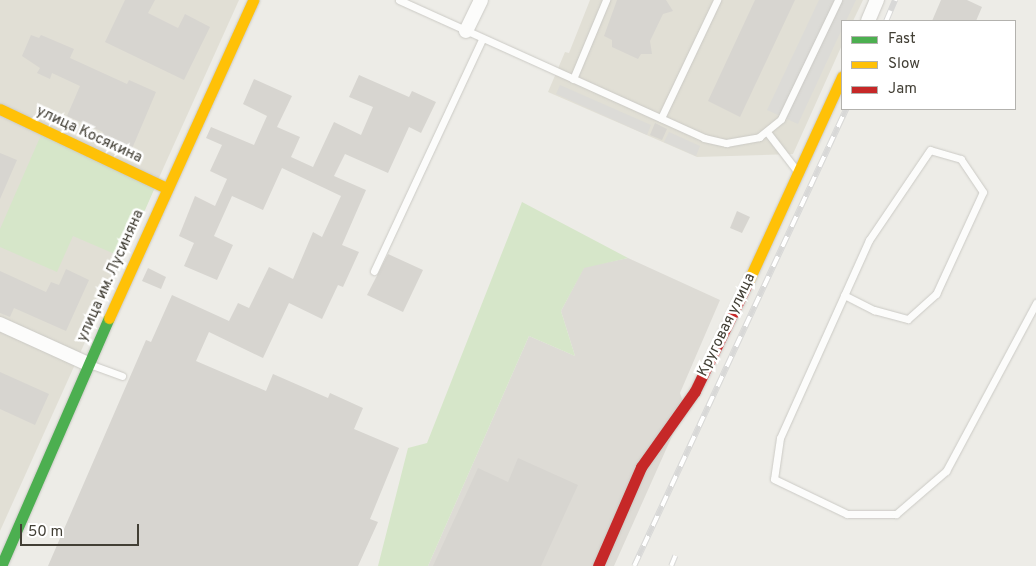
<!DOCTYPE html>
<meta charset="utf-8">
<style>
body{margin:0}
#map{position:relative;width:1036px;height:566px;overflow:hidden;background:#edece7;font-family:Overpass,sans-serif}
div>[style]{position:absolute}
.residential>*{inset:0;background:#e1dfd5}
.industrial>*{inset:0;background:#dddbd5}
.green>*{inset:0;background:#d6e6c9}
.parking>*{inset:0;background:#dcdbd7}
.building>*{inset:0;background:#d7d5d0}
.roads{filter:drop-shadow(0 0 1px #cbcac5) drop-shadow(0 0 1px #cbcac5)}
.lane>*{height:7px;margin:-3.5px;padding:0 3.5px;transform-origin:3.5px;border-radius:3.5px;background:#fcfcfb}
.street>*{height:14px;margin:-7px;padding:0 7px;transform-origin:7px;border-radius:7px;background:#fcfcfb}
.fast>*{height:11px;margin:-5.5px;padding:0 5.5px;transform-origin:5.5px;border-radius:5.5px;background:#4caf50}
.slow>*{height:11px;margin:-5.5px;padding:0 5.5px;transform-origin:5.5px;border-radius:5.5px;background:#ffc107}
.jam>*{height:11px;margin:-5.5px;padding:0 5.5px;transform-origin:5.5px;border-radius:5.5px;background:#c62828}
.rail>*{height:5.5px;margin-top:-2.75px;transform-origin:0;background:repeating-linear-gradient(90deg,#fff 0 11px,#d8d8d7 0 22px);box-sizing:border-box;border-block:1px solid #d8d8d7}
span{translate:-50% -50%;white-space:nowrap;text-align:center;line-height:1.15;-webkit-text-stroke:5px #fff;paint-order:stroke}
.street-label{font-size:15px;color:#423f35}
.legend{position:absolute;left:841px;top:20px;width:175px;height:90px;box-sizing:border-box;background:#fff;border:1px solid #b3b2ae;margin:0;padding:6px 9px;list-style:none;font-size:15px;color:#423f35}
.legend li{display:flex;align-items:center;gap:10px;height:25px}
.legend b{width:25px;border:1px solid #b3b2ae}
.scale{position:absolute;left:20px;top:524px;width:119px;height:22px;box-sizing:border-box;border:2px solid #423f35;border-top:0;padding-left:6px;font-size:15px;line-height:18px;white-space:nowrap;color:#423f35;-webkit-text-stroke:4px #fff;paint-order:stroke}
</style>
<div id="map">
<div class="residential">
<div style="clip-path:polygon(0 0,239px 0,0 531px)"></div>
<div style="clip-path:polygon(590px 0,863px 0,853px 21px,842px 21px,842px 45px,793px 154px,697px 157px,548px 92px,565px 52px,569px 53px)"></div>
</div>
<div class="industrial">
<div style="clip-path:polygon(628px 258px,720px 300px,680px 393px,685px 407px,614px 566px,428px 566px,529px 336px,575px 356px,561px 311px,584px 267px)"></div>
</div>
<div class="green">
<div style="clip-path:polygon(41px 135px,156px 185px,124px 258px,73px 236px,57px 272px,0 247px,0 229px)"></div>
<div style="clip-path:polygon(522px 202px,628px 258px,584px 268px,561px 311px,575px 356px,529px 336px,428px 566px,378px 566px,408px 448px,427px 443px)"></div>
</div>
<div class="parking">
<div style="clip-path:polygon(819px 0,856px 0,846px 21px,842px 21px,842px 29px,798px 124px,767px 110px)"></div>
<div style="clip-path:polygon(560px 85px,651px 125px,647px 135px,556px 94px)"></div>
<div style="clip-path:polygon(669px 132px,700px 146px,696px 156px,664px 142px)"></div>
</div>
<div class="building">
<div style="clip-path:polygon(125px 0,155px 0,148px 13px,178px 28px,185px 14px,210px 27px,184px 80px,105px 42px)"></div>
<div style="clip-path:polygon(617px 0,666px 0,673px 11px,663px 14px,650px 41px,652px 54px,641px 54px,638px 59px,612px 47px,612px 40px,604px 36px)"></div>
<div style="clip-path:polygon(755px 0,795px 0,740px 117px,708px 101px)"></div>
<div style="clip-path:polygon(941px 0,967px 0,982px 7px,976px 21px,932px 21px)"></div>
<div style="clip-path:polygon(31px 35px,39px 38px,41px 35px,74px 49px,70px 58px,127px 84px,129px 80px,156px 92px,131px 151px,100px 139px,103px 132px,67px 116px,80px 86px,52px 73px,50px 79px,37px 73px,40px 68px,22px 56px)"></div>
<div style="clip-path:polygon(359px 75px,409px 97px,412px 91px,436px 102px,421px 133px,409px 127px,388px 173px,345px 154px,334px 176px,366px 190px,342px 245px,359px 252px,343px 287px,338px 285px,322px 319px,289px 303px,263px 358px,209px 332px,196px 361px,266px 391px,273px 374px,328px 398px,330px 393px,363px 408px,354px 429px,399px 448px,370px 519px,378px 522px,358px 566px,48px 566px,146px 340px,151px 342px,172px 295px,229px 321px,238px 303px,249px 308px,269px 267px,293px 279px,313px 232px,322px 237px,341px 196px,282px 168px,263px 210px,232px 196px,214px 236px,233px 245px,217px 280px,184px 266px,194px 243px,179px 236px,195px 196px,215px 206px,227px 179px,210px 171px,222px 145px,206px 138px,211px 127px,254px 145px,267px 116px,243px 104px,254px 79px,292px 96px,277px 127px,300px 137px,291px 157px,313px 167px,334px 122px,361px 135px,373px 107px,349px 97px)"></div>
<div style="clip-path:polygon(655px 123px,667px 129px,662px 140px,650px 135px)"></div>
<div style="clip-path:polygon(0 153px,17px 160px,0 199px)"></div>
<div style="clip-path:polygon(737px 211px,750px 217px,742px 233px,730px 228px)"></div>
<div style="clip-path:polygon(388px 254px,423px 270px,403px 312px,367px 295px)"></div>
<div style="clip-path:polygon(148px 268px,166px 277px,161px 289px,142px 281px)"></div>
<div style="clip-path:polygon(66px 269px,89px 280px,66px 331px,14px 308px,10px 317px,0 313px,0 271px,46px 292px,51px 282px,59px 285px)"></div>
<div style="clip-path:polygon(0 372px,49px 394px,35px 425px,0 409px)"></div>
<div style="clip-path:polygon(518px 458px,578px 485px,541px 566px,433px 566px,478px 468px,508px 482px)"></div>
</div>
<div class="roads">
<div class="lane">
<div style="left:399px;top:0;width:335px;rotate:24.3deg"></div>
<div style="left:704px;top:138px;width:23px;rotate:13deg"></div>
<div style="left:726px;top:143px;width:34px;rotate:-10deg"></div>
<div style="left:759px;top:137px;width:28px;rotate:-39deg"></div>
<div style="left:781px;top:119px;width:132px;rotate:-64.4deg"></div>
<div style="left:573px;top:79px;width:86px;rotate:-67.3deg"></div>
<div style="left:661px;top:118px;width:131px;rotate:-64.6deg"></div>
<div style="left:767px;top:132px;width:49px;rotate:52.4deg"></div>
<div style="left:374px;top:271px;width:256px;rotate:-65deg"></div>
<div style="left:844px;top:295px;width:34px;rotate:27deg"></div>
<div style="left:874px;top:310px;width:35px;rotate:15deg"></div>
<div style="left:908px;top:319px;width:38px;rotate:-42deg"></div>
<div style="left:936px;top:294px;width:112px;rotate:-65.3deg"></div>
<div style="left:983px;top:192px;width:40px;rotate:-124deg"></div>
<div style="left:961px;top:159px;width:32px;rotate:-164deg"></div>
<div style="left:930px;top:150px;width:109px;rotate:124.1deg"></div>
<div style="left:869px;top:240px;width:217px;rotate:114.2deg"></div>
<div style="left:780px;top:438px;width:41px;rotate:98.3deg"></div>
<div style="left:774px;top:479px;width:81px;rotate:25.6deg"></div>
<div style="left:847px;top:514px;width:49px"></div>
<div style="left:896px;top:514px;width:66px;rotate:-40.7deg"></div>
<div style="left:946px;top:471px;width:191px;rotate:-61.8deg"></div>
<div style="left:92px;top:365px;width:32px;rotate:20deg"></div>
</div>
<div class="street">
<div style="left:868px;top:21px;width:23px;rotate:-67deg"></div>
<div style="left:466px;top:31px;width:34px;rotate:-64deg"></div>
<div style="left:0;top:324px;width:97px;rotate:24.4deg"></div>
</div>
<div class="fast">
<div style="left:1px;top:566px;width:270px;rotate:-66.5deg"></div>
</div>
<div class="slow">
<div style="left:0;top:109px;width:184px;rotate:25.4deg"></div>
<div style="left:748px;top:282px;width:226px;rotate:-65.4deg"></div>
<div style="left:109px;top:318px;width:349px;rotate:-65.6deg"></div>
</div>
<div class="jam">
<div style="left:598px;top:566px;width:108px;rotate:-66.5deg"></div>
<div style="left:641px;top:467px;width:93px;rotate:-54.6deg"></div>
<div style="left:695px;top:391px;width:121px;rotate:-64.1deg"></div>
</div>
</div>
<div class="rail">
<div style="left:886px;top:21px;width:23px;rotate:-67deg"></div>
<div style="left:634px;top:566px;width:504px;rotate:-65.11deg"></div>
<div style="left:671px;top:566px;width:11px;rotate:-68deg"></div>
</div>
<div class="street-label">
<span style="left:89px;top:135px;rotate:25deg">улица Косякина</span>
<span style="left:111px;top:276px;rotate:-66deg">улица им. Лусиняна</span>
<span style="left:727px;top:325px;rotate:-64deg">Круговая улица</span>
</div>
<ul class="legend">
<li><b style="height:6px;background:#4caf50"></b>Fast</li>
<li><b style="height:6px;background:#ffc107"></b>Slow</li>
<li><b style="height:6px;background:#c62828"></b>Jam</li>
</ul>
<div class="scale">50 m</div>
</div>
